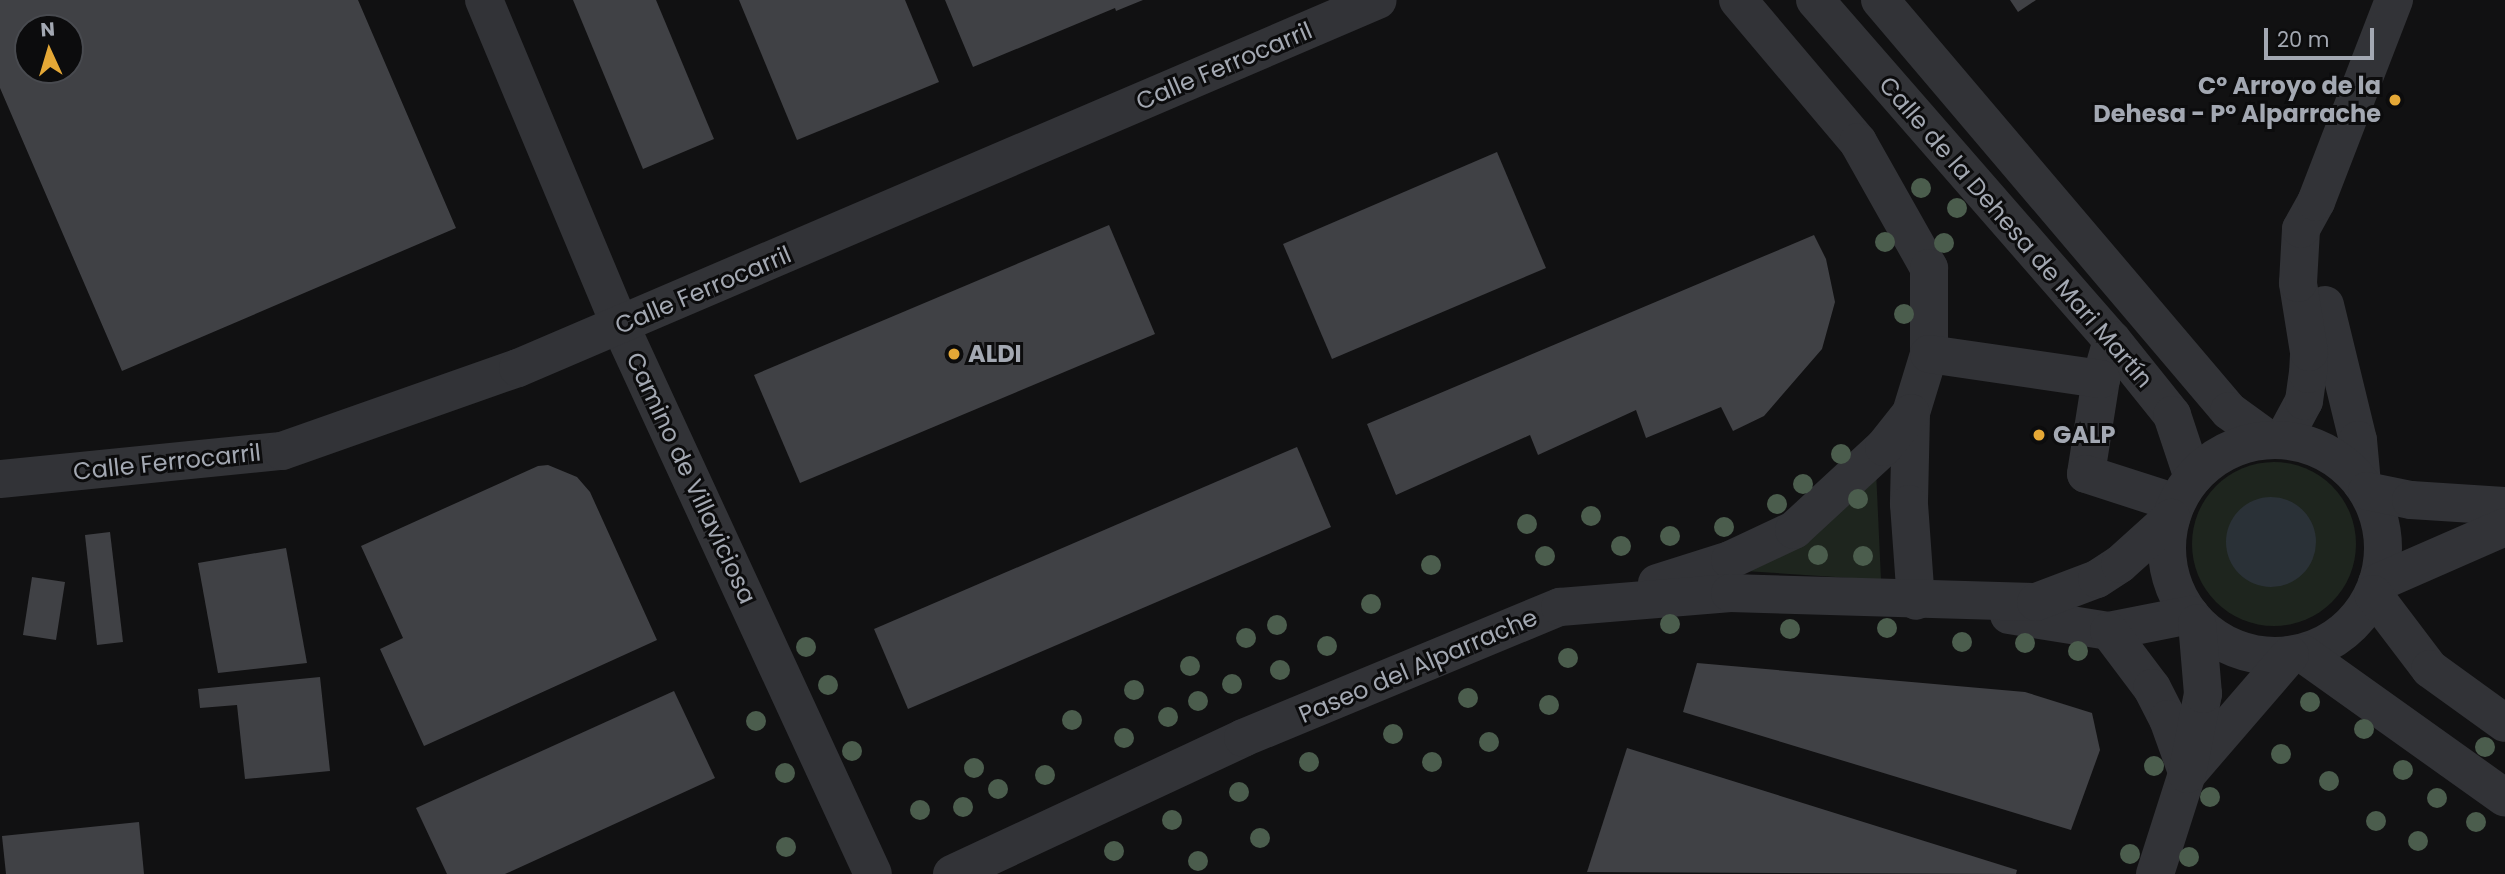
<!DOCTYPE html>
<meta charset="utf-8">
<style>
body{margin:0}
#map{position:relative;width:2505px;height:874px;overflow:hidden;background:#111112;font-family:Poppins,sans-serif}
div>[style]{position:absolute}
.green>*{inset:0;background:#1e251e}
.round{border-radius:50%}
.water>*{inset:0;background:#2a3137}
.building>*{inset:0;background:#404145}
.minor>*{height:38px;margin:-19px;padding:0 19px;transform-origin:19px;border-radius:19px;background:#323337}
.minor>.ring{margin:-19px;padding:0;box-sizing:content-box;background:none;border:38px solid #323337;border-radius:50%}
.trees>*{width:20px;height:20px;margin:-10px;border-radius:50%;background:#4b5d4d}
.dots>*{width:19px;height:19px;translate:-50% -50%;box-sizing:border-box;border:4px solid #0c0c0d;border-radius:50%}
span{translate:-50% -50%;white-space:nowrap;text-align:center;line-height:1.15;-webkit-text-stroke:6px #0c0c0d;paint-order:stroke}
.street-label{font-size:24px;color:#a3a8b2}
.poi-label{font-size:24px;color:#a3a8b2;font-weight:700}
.right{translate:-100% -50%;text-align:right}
.left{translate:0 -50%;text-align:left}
.north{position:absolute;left:14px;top:14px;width:70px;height:70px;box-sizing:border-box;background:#0c0c0d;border:2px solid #484a4f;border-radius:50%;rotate:356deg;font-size:19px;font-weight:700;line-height:28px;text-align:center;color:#a3a8b2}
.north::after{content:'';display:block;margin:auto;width:24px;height:32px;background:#e5a836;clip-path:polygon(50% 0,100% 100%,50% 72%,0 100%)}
.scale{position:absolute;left:2264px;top:28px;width:110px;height:32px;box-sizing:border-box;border:4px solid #a3a8b2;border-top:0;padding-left:9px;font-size:21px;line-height:24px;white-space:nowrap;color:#a3a8b2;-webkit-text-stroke:5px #0c0c0d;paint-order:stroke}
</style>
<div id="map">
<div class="green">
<div class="round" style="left:2192px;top:462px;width:164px;height:164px"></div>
<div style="clip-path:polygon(1876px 470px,1881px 580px,1745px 571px)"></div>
</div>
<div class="water">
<div class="round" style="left:2226px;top:497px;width:90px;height:90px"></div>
</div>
<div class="building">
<div style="clip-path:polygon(evenodd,0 0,358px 0,456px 228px,122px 371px,0 88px,0 0,28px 28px,70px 28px,70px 70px,28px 70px,28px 28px)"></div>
<div style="clip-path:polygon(573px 0,656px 0,714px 139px,643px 169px)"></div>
<div style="clip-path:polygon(739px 0,905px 0,939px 82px,797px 140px)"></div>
<div style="clip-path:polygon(945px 0,1143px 0,1116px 11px,1115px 8px,973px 67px)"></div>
<div style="clip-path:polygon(2010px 0,2036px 0,2018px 12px)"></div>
<div style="clip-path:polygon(1497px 152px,1546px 268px,1332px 359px,1283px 244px)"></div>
<div style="clip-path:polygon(1109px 225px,1155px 334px,800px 483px,754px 375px)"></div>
<div style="clip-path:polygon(1814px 235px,1826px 259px,1835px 302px,1822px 349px,1764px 416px,1733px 431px,1721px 407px,1646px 438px,1636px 410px,1538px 455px,1530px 435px,1396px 495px,1367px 424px)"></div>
<div style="clip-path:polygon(1297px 447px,1331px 527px,908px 709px,874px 629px)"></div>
<div style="clip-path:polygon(548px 465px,577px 477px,590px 492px,657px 640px,424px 746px,380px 649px,403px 638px,361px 546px,538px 466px)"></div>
<div style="clip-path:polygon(110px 532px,123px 642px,97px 645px,85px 535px)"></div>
<div style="clip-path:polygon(286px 548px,307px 663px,218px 673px,198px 563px)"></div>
<div style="clip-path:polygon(32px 577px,65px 582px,56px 640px,23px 635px)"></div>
<div style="clip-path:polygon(1697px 663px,2025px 692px,2092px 713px,2100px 750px,2071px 830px,1683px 712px)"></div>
<div style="clip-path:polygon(320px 677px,330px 771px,245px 779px,237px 705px,200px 708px,198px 689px)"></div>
<div style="clip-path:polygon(674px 691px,715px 778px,505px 874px,447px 874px,416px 808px)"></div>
<div style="clip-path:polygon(1627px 748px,2017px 870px,2016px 874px,1587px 872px)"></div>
<div style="clip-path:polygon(139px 822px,144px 874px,6px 874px,2px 836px)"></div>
</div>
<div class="minor">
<div style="left:484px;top:0;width:352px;rotate:67.3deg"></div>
<div style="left:620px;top:325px;width:604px;rotate:65.26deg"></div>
<div style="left:1738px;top:0;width:186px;rotate:49.8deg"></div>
<div style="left:1858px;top:142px;width:145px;rotate:60.6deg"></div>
<div style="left:1929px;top:268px;width:86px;rotate:90deg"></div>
<div style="left:1929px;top:354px;width:62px;rotate:107deg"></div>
<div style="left:1911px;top:413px;width:91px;rotate:91.3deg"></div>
<div style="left:1909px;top:504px;width:97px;rotate:85.9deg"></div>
<div style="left:1815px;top:0;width:451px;rotate:48.9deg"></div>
<div style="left:2112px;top:340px;width:96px;rotate:51.3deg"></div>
<div style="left:2172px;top:415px;width:66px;rotate:71.6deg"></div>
<div style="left:1880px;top:0;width:539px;rotate:49.66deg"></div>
<div style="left:2229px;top:411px;width:49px;rotate:35.9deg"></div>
<div style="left:2325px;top:305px;width:139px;rotate:76.3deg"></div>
<div style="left:2358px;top:440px;width:44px;rotate:84.8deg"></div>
<div style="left:2112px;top:340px;width:41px;rotate:105.8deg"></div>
<div style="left:2101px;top:379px;width:96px;rotate:99deg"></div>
<div style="left:2086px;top:474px;width:95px;rotate:17.9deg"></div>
<div style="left:1929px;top:354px;width:174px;rotate:8.3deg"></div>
<div style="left:2283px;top:440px;width:44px;rotate:-61.7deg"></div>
<div style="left:2304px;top:401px;width:27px;rotate:-82deg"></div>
<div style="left:2308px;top:374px;width:22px;rotate:-87deg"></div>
<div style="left:2309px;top:352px;width:70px;rotate:-99.1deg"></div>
<div style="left:2298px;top:283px;width:54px;rotate:-86.8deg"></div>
<div style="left:2301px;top:229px;width:31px;rotate:-61deg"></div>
<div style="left:2316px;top:202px;width:217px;rotate:-68.9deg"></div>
<div class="ring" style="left:2167px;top:440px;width:178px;height:178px"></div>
<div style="left:0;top:479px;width:283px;rotate:-5.7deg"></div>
<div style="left:282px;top:451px;width:250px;rotate:-19.4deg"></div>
<div style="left:518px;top:368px;width:935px;rotate:-23.17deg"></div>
<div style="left:2367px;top:491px;width:45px;rotate:11.6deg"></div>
<div style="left:2411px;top:500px;width:94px;rotate:3.7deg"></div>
<div style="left:1657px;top:583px;width:77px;rotate:-17.5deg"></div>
<div style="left:1730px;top:560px;width:71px;rotate:-25.1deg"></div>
<div style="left:1794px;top:530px;width:122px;rotate:-42.7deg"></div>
<div style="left:1884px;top:447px;width:43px;rotate:-51.5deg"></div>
<div style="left:2377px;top:583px;width:140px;rotate:-23.6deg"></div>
<div style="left:2373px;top:594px;width:94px;rotate:52.8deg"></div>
<div style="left:2430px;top:669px;width:92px;rotate:35.8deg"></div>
<div style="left:2009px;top:615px;width:101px;rotate:9.1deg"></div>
<div style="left:2109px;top:631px;width:83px;rotate:-11.2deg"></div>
<div style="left:2109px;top:631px;width:71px;rotate:53deg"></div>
<div style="left:2152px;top:688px;width:35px;rotate:63deg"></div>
<div style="left:2168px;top:719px;width:56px;rotate:70.3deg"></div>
<div style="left:2302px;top:653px;width:249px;rotate:35.5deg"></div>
<div style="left:2188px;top:773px;width:156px;rotate:-49.2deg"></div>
<div style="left:952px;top:874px;width:321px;rotate:-25deg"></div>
<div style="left:1243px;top:738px;width:343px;rotate:-22.5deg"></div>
<div style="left:1560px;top:607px;width:171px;rotate:-4.7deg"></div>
<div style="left:1730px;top:593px;width:306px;rotate:1.7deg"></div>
<div style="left:2036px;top:602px;width:65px;rotate:-20.7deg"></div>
<div style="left:2097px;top:579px;width:27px;rotate:-33deg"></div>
<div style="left:2120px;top:564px;width:69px;rotate:-42deg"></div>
<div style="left:2155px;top:874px;width:105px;rotate:-72.3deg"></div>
<div style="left:2187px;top:774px;width:82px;rotate:-78.7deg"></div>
<div style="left:2203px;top:694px;width:71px;rotate:-94.8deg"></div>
</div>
<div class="trees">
<div style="left:1921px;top:188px"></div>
<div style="left:1957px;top:208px"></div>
<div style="left:1885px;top:242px"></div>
<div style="left:1944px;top:243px"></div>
<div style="left:1904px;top:314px"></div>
<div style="left:1841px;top:454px"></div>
<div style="left:1803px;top:484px"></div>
<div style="left:1858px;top:499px"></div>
<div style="left:1777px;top:504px"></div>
<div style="left:1591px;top:516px"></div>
<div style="left:1527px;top:524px"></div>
<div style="left:1724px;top:527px"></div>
<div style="left:1670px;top:536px"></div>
<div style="left:1621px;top:546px"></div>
<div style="left:1818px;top:555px"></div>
<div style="left:1545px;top:556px"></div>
<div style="left:1863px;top:556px"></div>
<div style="left:1431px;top:565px"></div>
<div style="left:1371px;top:604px"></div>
<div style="left:1670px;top:624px"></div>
<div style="left:1277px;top:625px"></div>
<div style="left:1887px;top:628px"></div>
<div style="left:1790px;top:629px"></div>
<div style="left:1246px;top:638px"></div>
<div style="left:1962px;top:642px"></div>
<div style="left:2025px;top:643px"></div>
<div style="left:1327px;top:646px"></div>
<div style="left:806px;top:647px"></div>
<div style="left:2078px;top:651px"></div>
<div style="left:1568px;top:658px"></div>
<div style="left:1190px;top:666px"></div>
<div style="left:1280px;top:670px"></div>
<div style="left:1232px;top:684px"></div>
<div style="left:828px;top:685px"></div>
<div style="left:1134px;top:690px"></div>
<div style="left:1468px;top:698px"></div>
<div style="left:1198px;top:701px"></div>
<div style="left:2310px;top:702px"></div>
<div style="left:1549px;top:705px"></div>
<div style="left:1168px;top:717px"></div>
<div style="left:1072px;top:720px"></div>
<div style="left:756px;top:721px"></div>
<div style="left:2364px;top:729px"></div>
<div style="left:1393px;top:734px"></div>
<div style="left:1124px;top:738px"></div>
<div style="left:1489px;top:742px"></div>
<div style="left:2485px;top:747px"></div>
<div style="left:852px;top:751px"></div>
<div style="left:2281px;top:754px"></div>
<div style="left:1309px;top:762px"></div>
<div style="left:1432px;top:762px"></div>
<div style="left:2154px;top:766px"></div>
<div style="left:974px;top:768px"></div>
<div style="left:2403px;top:770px"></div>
<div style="left:785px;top:773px"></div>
<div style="left:1045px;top:775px"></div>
<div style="left:2329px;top:781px"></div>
<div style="left:998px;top:789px"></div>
<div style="left:1239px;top:792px"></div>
<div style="left:2210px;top:797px"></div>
<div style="left:2437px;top:798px"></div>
<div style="left:963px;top:807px"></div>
<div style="left:920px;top:810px"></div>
<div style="left:1172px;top:820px"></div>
<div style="left:2376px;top:821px"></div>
<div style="left:2476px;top:822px"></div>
<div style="left:1260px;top:838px"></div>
<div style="left:2418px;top:841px"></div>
<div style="left:786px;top:847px"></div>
<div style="left:1114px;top:851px"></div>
<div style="left:2130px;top:854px"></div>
<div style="left:2189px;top:857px"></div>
<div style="left:1198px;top:861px"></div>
</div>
<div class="dots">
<div style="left:2395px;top:100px;background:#e5a836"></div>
<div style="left:954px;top:354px;background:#e5a836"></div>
<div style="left:2039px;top:435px;background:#e5a836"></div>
</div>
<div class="street-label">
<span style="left:1224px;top:66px;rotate:-23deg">Calle Ferrocarril</span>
<span style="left:2016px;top:232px;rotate:49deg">Calle de la Dehesa de Mari Martín</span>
<span style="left:703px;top:290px;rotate:-23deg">Calle Ferrocarril</span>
<span style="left:167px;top:462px;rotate:-6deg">Calle Ferrocarril</span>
<span style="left:691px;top:478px;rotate:65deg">Camino de Villaviciosa</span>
<span style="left:1418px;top:666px;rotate:-23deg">Paseo del Alparrache</span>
</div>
<div class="poi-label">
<span class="right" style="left:2381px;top:100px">Cº Arroyo de la<br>Dehesa - Pº Alparrache</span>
<span class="left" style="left:968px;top:354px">ALDI</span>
<span class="left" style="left:2053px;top:435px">GALP</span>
</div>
<div class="north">N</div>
<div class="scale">20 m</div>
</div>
